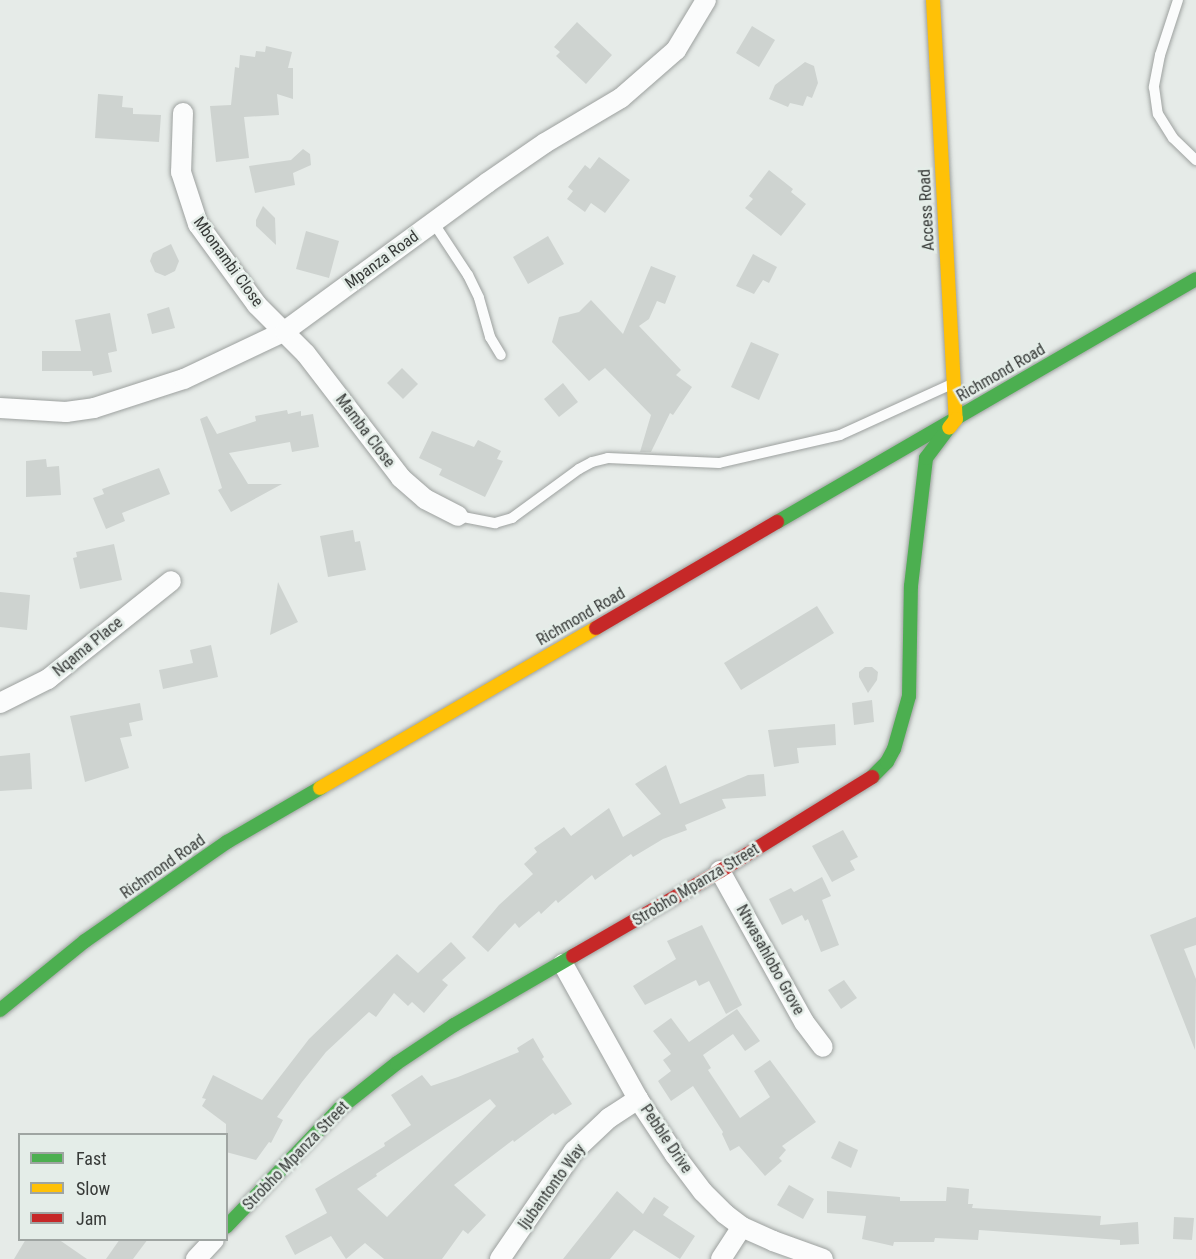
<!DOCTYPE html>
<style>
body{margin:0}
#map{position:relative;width:1196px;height:1259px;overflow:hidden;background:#e6ebe8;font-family:"Roboto Condensed",sans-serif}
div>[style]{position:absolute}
.building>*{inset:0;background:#ced3d0}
.roads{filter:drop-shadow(0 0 2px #9da19f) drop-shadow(0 0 2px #9da19f)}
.lane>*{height:10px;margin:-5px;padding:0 5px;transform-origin:5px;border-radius:5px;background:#fbfcfc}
.street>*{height:20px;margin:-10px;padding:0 10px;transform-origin:10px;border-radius:10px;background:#fbfcfc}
.fast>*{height:14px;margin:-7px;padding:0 7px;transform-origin:7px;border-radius:7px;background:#4caf50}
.slow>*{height:14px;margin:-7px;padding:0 7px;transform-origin:7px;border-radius:7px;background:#ffc107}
.jam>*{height:14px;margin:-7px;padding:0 7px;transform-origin:7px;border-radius:7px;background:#c62828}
span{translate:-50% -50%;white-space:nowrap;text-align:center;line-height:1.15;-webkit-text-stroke:5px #e4ede8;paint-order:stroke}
.street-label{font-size:16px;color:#373a38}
.legend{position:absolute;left:18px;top:1133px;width:210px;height:108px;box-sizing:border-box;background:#e4ede8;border:2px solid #9fa5a2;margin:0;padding:8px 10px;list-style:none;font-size:18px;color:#373a38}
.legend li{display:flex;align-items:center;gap:12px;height:30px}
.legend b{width:30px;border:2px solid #9fa5a2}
</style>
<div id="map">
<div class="building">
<div style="clip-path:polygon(577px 22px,612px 55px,586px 84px,556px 56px,560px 52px,554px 47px)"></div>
<div style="clip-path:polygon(752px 26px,775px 40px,759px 67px,736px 53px)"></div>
<div style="clip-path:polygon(266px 46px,292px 52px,288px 68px,293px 68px,293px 99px,277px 94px,279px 115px,244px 117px,249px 158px,216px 162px,210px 106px,231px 105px,235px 67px,239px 68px,240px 55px,255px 57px,256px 51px,265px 52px)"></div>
<div style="clip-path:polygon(805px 62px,814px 66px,818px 83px,812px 98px,807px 96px,803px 106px,790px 103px,788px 107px,769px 99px,775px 85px)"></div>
<div style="clip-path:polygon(98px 94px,123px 96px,122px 107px,133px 108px,133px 114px,161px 115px,159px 142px,95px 138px)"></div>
<div style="clip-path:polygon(303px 149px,310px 154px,311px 165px,293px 173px,295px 185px,255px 193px,249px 166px,291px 160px)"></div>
<div style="clip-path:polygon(599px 157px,630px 180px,605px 213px,591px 203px,585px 212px,567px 199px,573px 191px,568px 187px,585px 165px,590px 169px)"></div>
<div style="clip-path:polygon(769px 170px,793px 189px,791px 192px,806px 204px,781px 236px,745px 208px,753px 199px,749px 196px)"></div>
<div style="clip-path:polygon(263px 206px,275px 218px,276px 245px,256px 226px,256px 220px)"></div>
<div style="clip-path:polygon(306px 231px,339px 241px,329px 278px,296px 269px)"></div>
<div style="clip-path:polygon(548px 236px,564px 264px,528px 284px,513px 257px)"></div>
<div style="clip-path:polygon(171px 244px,179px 261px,175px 271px,165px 276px,155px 272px,150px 261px,153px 253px)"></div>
<div style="clip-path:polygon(753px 254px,777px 267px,769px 283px,763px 280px,754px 294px,736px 286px)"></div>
<div style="clip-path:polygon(651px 266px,676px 276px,665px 304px,657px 301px,649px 319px,639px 326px,681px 370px,676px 375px,692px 387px,673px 415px,670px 413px,651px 452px,640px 452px,651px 415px,605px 368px,589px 381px,552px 342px,559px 317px,579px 312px,591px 300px,623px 334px)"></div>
<div style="clip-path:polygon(169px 307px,175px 328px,152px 334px,147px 314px)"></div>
<div style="clip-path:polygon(110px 313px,117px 351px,108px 353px,112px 372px,93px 376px,92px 371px,42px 371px,42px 351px,81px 351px,75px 320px)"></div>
<div style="clip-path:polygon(751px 342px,779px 354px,759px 400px,731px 387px)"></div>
<div style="clip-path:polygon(402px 368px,418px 384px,403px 399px,387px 383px)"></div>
<div style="clip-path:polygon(563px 383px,578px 402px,559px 417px,544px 399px)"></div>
<div style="clip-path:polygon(287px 410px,288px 414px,301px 411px,301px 416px,313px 414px,319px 447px,292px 452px,290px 442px,229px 453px,248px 484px,282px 484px,231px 512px,218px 490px,222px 488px,200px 419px,207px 416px,217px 434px,256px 421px,255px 416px)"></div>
<div style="clip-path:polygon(432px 431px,474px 447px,478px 440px,501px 451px,497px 459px,503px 461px,485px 497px,439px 475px,442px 469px,419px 458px)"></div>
<div style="clip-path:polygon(46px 459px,47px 467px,59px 466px,61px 495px,26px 497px,26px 461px)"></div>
<div style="clip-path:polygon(159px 468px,170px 494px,122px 513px,125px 521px,106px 529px,93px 498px,104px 494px,102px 489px)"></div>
<div style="clip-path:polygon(353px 530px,355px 542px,360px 541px,366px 570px,328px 577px,320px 536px)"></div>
<div style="clip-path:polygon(114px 544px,122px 580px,80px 589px,73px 558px,77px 557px,76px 552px)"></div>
<div style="clip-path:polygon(278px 582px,298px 622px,270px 635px)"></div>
<div style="clip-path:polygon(0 592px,30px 595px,27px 630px,0 627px)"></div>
<div style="clip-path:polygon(817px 606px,834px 633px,741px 690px,724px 663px)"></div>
<div style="clip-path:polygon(211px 645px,218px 677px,163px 689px,159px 670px,193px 663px,190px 650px)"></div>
<div style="clip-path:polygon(865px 667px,872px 667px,878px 672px,877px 680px,868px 693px,859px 677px,859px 672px)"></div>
<div style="clip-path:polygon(872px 700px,874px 722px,854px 725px,852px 703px)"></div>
<div style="clip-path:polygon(140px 703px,143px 720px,129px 723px,132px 736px,120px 738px,129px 768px,85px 782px,70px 716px)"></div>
<div style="clip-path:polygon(835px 724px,836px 745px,797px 748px,799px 763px,774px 767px,768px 730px)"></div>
<div style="clip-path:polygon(30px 753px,32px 789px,0 791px,0 756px)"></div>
<div style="clip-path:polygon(666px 765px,680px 804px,748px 775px,764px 774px,766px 796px,722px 799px,726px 808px,685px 825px,687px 830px,663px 839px,633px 857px,631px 854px,595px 880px,592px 875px,558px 903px,556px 900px,541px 914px,539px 911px,519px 928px,515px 923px,488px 952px,472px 937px,499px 905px,533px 874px,524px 864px,537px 852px,534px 848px,564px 827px,571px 836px,609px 808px,623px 837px,661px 814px,635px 784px)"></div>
<div style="clip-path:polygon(843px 830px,858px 857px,850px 861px,855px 870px,832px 882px,812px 846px)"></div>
<div style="clip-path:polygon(822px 877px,831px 896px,822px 900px,839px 945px,821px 952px,808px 919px,805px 921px,802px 915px,782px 925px,769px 899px,791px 888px,794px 892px)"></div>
<div style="clip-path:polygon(1196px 917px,1196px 945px,1184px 949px,1196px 979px,1195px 1050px,1150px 935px)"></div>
<div style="clip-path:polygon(702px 925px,742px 1005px,726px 1014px,709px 981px,699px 986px,696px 980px,645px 1005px,633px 986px,676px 959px,667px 941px)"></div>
<div style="clip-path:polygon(451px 942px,466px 958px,442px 980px,448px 985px,424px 1013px,412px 1002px,408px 1006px,394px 993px,376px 1017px,369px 1012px,326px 1052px,302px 1082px,277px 1117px,283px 1120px,271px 1143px,269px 1142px,256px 1160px,226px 1152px,226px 1124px,202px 1106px,206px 1099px,202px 1098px,213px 1075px,262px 1100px,309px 1039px,397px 954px,418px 973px)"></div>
<div style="clip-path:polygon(844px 980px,857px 998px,841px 1009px,828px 990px)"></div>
<div style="clip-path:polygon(737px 1009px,760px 1041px,745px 1051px,733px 1034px,703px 1055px,711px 1068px,708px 1070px,740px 1118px,770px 1097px,754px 1071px,770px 1060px,816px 1122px,782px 1146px,786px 1150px,779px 1158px,782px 1161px,765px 1176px,739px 1146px,730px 1151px,722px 1134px,723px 1132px,693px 1086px,671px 1101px,658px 1081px,671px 1071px,663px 1060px,671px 1054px,653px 1031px,671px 1018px,689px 1042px)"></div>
<div style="clip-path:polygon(evenodd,533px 1038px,544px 1057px,542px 1059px,572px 1104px,555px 1115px,553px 1113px,514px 1142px,513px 1140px,454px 1185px,486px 1215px,468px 1234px,463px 1230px,442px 1259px,384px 1259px,365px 1243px,346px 1259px,331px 1236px,295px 1255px,285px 1236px,327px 1213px,315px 1189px,385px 1146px,384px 1143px,411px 1125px,391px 1095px,422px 1075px,431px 1086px,458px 1077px,519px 1052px,517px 1048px,533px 1038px,490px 1099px,496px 1106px,387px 1217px,357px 1189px,377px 1176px,376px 1174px,490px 1099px)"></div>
<div style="clip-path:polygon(839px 1141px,858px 1150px,851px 1168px,831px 1158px)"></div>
<div style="clip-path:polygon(789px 1185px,814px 1199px,803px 1219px,777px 1205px)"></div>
<div style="clip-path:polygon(947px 1187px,969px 1189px,968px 1204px,973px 1204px,972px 1208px,1101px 1216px,1100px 1225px,1138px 1222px,1139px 1244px,1120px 1245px,1120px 1240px,979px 1230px,978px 1240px,935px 1238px,934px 1242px,894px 1242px,893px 1246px,862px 1239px,866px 1216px,827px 1213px,827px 1191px,900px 1197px,900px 1201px,946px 1201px)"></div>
<div style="clip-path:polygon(617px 1191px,643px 1214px,654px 1197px,669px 1207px,663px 1215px,695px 1236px,680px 1259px,634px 1230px,610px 1259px,563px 1259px)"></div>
<div style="clip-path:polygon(1174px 1217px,1194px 1218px,1192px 1240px,1173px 1239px)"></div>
<div style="clip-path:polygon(26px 1239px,58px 1239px,87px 1259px,14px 1259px)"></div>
<div style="clip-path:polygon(120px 1239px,148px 1239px,133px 1259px,106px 1259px)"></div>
</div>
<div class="roads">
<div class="lane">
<div style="left:1178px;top:0;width:58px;rotate:108.1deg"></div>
<div style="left:1160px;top:55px;width:33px;rotate:101deg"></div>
<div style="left:1154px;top:87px;width:27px;rotate:82deg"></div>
<div style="left:1158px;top:114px;width:28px;rotate:58deg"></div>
<div style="left:1173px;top:138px;width:32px;rotate:44deg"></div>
<div style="left:433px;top:222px;width:64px;rotate:56.6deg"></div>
<div style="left:468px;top:275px;width:25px;rotate:64deg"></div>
<div style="left:479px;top:298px;width:41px;rotate:74.2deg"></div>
<div style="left:490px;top:337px;width:21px;rotate:59deg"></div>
<div style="left:458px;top:516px;width:38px;rotate:11deg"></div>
<div style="left:495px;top:523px;width:18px;rotate:-16deg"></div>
<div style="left:512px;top:518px;width:83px;rotate:-36.2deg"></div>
<div style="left:579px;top:469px;width:15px;rotate:-28deg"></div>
<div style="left:592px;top:462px;width:16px;rotate:-14deg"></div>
<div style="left:608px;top:458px;width:111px;rotate:2.6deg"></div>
<div style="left:719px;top:463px;width:124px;rotate:-13deg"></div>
<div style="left:840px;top:435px;width:123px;rotate:-24.5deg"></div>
</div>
<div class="street">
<div style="left:183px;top:113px;width:59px;rotate:91.9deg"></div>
<div style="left:181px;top:172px;width:55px;rotate:71.9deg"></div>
<div style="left:198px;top:224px;width:100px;rotate:53.9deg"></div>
<div style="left:257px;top:305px;width:69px;rotate:45deg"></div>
<div style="left:306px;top:354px;width:156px;rotate:52.5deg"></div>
<div style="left:401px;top:478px;width:32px;rotate:41deg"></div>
<div style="left:425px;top:499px;width:37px;rotate:27deg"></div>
<div style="left:0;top:408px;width:66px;rotate:3.5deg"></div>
<div style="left:66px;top:412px;width:28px;rotate:-8deg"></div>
<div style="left:94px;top:408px;width:95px;rotate:-17.9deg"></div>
<div style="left:184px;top:379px;width:112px;rotate:-25.4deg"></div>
<div style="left:285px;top:331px;width:250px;rotate:-36.2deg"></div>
<div style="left:487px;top:183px;width:70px;rotate:-34.6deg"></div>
<div style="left:545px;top:143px;width:88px;rotate:-30.6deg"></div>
<div style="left:621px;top:98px;width:73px;rotate:-41.1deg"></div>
<div style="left:676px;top:50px;width:58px;rotate:-59deg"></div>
<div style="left:0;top:703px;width:54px;rotate:-26.6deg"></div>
<div style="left:48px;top:679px;width:157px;rotate:-38.5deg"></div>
<div style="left:720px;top:871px;width:173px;rotate:60.9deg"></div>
<div style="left:804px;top:1022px;width:31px;rotate:53deg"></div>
<div style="left:563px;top:964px;width:154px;rotate:60.9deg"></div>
<div style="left:638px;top:1099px;width:67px;rotate:56.5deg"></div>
<div style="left:675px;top:1155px;width:46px;rotate:52.9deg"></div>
<div style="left:703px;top:1192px;width:31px;rotate:45deg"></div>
<div style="left:725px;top:1214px;width:21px;rotate:37deg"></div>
<div style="left:742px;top:1227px;width:34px;rotate:24deg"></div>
<div style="left:773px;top:1241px;width:53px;rotate:19.8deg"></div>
<div style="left:196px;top:1259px;width:26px;rotate:-47deg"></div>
<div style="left:500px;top:1259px;width:131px;rotate:-55.6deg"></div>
<div style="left:574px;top:1151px;width:48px;rotate:-43.3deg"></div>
<div style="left:609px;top:1118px;width:35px;rotate:-33deg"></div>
<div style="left:721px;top:1259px;width:38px;rotate:-57deg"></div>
</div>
<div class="fast">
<div style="left:777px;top:522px;width:484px;rotate:-30.1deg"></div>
<div style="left:872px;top:777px;width:21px;rotate:-45deg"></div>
<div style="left:887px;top:762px;width:15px;rotate:-62deg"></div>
<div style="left:894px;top:749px;width:55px;rotate:-74.2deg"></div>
<div style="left:909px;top:696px;width:110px;rotate:-89deg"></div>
<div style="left:911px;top:586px;width:129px;rotate:-83.3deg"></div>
<div style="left:926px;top:458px;width:38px;rotate:-53deg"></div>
<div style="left:0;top:1010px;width:109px;rotate:-39.1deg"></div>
<div style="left:85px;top:941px;width:173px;rotate:-34.9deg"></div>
<div style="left:227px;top:842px;width:108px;rotate:-30.1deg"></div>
<div style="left:226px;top:1227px;width:163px;rotate:-46.2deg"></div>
<div style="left:339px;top:1109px;width:74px;rotate:-38.4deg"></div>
<div style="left:397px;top:1063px;width:69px;rotate:-33.7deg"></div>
<div style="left:454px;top:1025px;width:138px;rotate:-30.1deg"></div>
</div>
<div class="slow">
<div style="left:933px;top:0;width:420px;rotate:86.9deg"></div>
<div style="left:956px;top:419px;width:11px;rotate:128deg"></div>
<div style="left:320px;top:788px;width:319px;rotate:-30.1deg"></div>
</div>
<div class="jam">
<div style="left:596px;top:628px;width:210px;rotate:-30.4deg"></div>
<div style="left:573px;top:956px;width:170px;rotate:-30deg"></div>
<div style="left:720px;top:871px;width:179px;rotate:-31.7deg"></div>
</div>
</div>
<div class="street-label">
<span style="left:927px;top:210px;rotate:-93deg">Access Road</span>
<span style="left:382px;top:260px;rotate:-36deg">Mpanza Road</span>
<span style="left:228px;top:262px;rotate:54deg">Mbonambi Close</span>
<span style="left:1001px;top:373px;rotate:-30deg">Richmond Road</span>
<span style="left:365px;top:431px;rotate:53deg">Mamba Close</span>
<span style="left:581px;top:617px;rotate:-30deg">Richmond Road</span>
<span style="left:88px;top:647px;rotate:-39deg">Nqama Place</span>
<span style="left:163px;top:867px;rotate:-35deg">Richmond Road</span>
<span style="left:696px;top:885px;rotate:-31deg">Strobho Mpanza Street</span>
<span style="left:770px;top:960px;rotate:61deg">Ntwasahlobo Grove</span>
<span style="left:666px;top:1139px;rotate:56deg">Pebble Drive</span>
<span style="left:296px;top:1156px;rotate:-46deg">Strobho Mpanza Street</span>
<span style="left:552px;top:1187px;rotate:-54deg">Ijubantonto Way</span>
</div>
<ul class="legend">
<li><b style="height:8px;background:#4caf50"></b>Fast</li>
<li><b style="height:8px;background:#ffc107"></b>Slow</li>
<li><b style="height:8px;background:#c62828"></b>Jam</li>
</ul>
</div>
